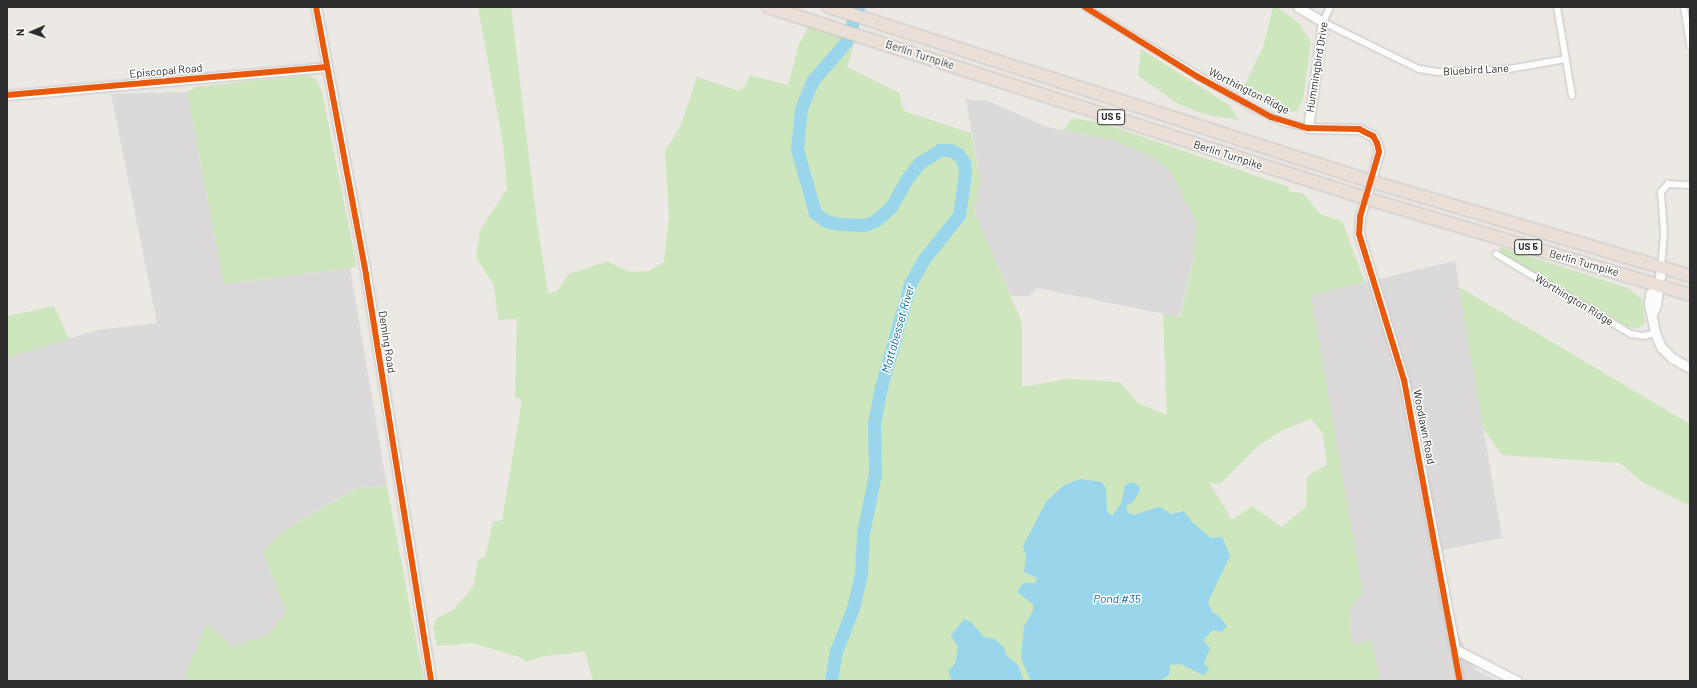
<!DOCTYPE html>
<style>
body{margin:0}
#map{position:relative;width:1697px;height:688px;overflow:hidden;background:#ece8e4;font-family:Barlow,sans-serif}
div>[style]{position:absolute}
.industrial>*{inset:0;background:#dcd9db}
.green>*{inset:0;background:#cee6be}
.water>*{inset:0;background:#99d6ec}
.river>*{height:13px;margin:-6.5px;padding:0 6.5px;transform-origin:6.5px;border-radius:6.5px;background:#99d6ec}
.roads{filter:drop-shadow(0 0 1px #c5c4c5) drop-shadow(0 0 1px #c5c4c5)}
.street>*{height:6px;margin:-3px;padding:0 3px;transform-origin:3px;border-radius:3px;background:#fcfcfb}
.secondary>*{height:9px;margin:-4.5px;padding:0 4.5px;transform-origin:4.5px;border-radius:4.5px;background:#fcfcfb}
.highway>*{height:12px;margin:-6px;padding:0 6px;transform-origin:6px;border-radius:6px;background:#eadfd6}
.cycleway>*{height:6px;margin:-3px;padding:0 3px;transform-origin:3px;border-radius:3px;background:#e8590c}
span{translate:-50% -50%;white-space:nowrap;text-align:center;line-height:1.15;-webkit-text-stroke:3px #fff;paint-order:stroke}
.shield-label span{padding:1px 3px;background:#fff;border:1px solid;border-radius:3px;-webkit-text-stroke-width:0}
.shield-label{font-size:10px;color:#2e2e2e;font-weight:700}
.street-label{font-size:11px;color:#2e2e2e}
.water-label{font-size:12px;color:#0d6fa3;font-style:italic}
.frame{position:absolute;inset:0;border:8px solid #2e2e2e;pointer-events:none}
.north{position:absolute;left:12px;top:12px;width:40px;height:40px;-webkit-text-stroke:3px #fff;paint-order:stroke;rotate:268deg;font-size:11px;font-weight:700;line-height:16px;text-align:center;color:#2e2e2e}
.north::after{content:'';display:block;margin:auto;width:14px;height:18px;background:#2e2e2e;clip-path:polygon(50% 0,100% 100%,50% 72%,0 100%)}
</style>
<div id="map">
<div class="industrial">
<div style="clip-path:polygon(187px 92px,224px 284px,350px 268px,387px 487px,356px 488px,282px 532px,263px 552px,286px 612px,270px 634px,232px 647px,207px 623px,185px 675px,188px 681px,7px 681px,7px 358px,97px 330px,157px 323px,111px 94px)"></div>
<div style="clip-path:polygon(966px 99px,988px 101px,1047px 127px,1113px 140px,1152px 157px,1171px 172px,1197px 223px,1193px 262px,1179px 317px,1037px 288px,1029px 296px,1011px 296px,975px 213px,980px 179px)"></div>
<div style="clip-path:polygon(1455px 261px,1502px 538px,1442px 550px,1456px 630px,1476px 670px,1497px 681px,1380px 681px,1351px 644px,1350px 608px,1311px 295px)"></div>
</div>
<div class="green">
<div style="clip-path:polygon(evenodd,478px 7px,511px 7px,536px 215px,548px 293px,557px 291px,569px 274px,608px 261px,629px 272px,649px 271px,664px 262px,669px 216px,665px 151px,681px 125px,697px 77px,739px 91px,746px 85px,750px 75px,788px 85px,799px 44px,810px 25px,855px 41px,847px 67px,899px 93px,904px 111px,971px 133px,980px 179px,975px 213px,1022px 322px,1022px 387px,1068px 379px,1120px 382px,1138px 403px,1167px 415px,1163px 314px,1180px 317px,1193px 262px,1197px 223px,1171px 172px,1152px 157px,1113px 140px,1063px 130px,1072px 118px,1102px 123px,1289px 187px,1289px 192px,1303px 193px,1320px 214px,1342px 221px,1365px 282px,1311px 296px,1363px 593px,1350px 608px,1351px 644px,1372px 641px,1380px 681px,593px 681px,585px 652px,545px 656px,526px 662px,519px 657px,473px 643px,437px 646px,433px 627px,436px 619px,453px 610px,473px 587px,478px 559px,485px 558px,493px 522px,502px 520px,522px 400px,515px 397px,517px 319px,498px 320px,494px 286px,476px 257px,480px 230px,507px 189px,503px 143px,478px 7px,1311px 419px,1323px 434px,1327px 464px,1307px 477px,1306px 507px,1282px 527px,1252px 506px,1232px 520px,1209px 482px,1220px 484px,1258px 446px,1281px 431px,1311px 419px)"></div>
<div style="clip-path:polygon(1273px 7px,1277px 7px,1300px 24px,1311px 42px,1303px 100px,1297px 111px,1284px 112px,1268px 106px,1242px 91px,1263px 47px)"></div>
<div style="clip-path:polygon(1141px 49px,1229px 105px,1239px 120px,1203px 114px,1177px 103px,1138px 76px)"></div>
<div style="clip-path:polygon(308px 75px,317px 80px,322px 92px,357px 267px,224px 284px,187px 92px,196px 87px)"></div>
<div style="clip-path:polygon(1500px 247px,1628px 288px,1642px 299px,1645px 323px,1639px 328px,1628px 327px,1500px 253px)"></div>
<div style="clip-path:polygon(1459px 287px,1690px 424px,1690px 506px,1642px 482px,1620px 463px,1502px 455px,1483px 428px)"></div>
<div style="clip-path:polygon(54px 306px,69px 339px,7px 358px,7px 315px,8px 316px)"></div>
<div style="clip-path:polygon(387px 487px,424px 681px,188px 681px,185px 675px,207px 623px,232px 647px,270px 634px,286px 612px,263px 552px,282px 532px,357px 488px)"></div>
</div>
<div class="water">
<div style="clip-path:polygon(1080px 479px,1102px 482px,1106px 489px,1107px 512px,1112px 516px,1121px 504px,1125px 485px,1133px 482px,1139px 486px,1140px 491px,1133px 502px,1126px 506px,1128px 513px,1135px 515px,1157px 507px,1162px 508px,1171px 514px,1184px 511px,1192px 522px,1211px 538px,1222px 537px,1230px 556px,1208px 602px,1213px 613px,1218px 615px,1227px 626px,1222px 632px,1213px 630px,1203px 640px,1210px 648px,1204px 663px,1209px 670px,1203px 675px,1181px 664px,1170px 665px,1169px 675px,1159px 681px,1031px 681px,1021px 658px,1024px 626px,1033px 611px,1033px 604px,1017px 592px,1023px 583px,1035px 583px,1037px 578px,1024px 572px,1026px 557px,1023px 546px,1046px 502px,1064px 485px)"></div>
<div style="clip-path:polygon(964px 619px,971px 622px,984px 637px,995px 639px,1004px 648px,1006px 655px,1018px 665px,1024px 681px,952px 681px,948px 671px,955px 664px,958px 647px,951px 635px)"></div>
</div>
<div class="river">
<div style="left:831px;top:681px;width:30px;rotate:-81deg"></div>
<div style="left:836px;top:651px;width:46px;rotate:-68.4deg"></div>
<div style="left:853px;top:608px;width:35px;rotate:-77deg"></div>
<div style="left:861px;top:574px;width:41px;rotate:-87.2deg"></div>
<div style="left:863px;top:533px;width:60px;rotate:-78.5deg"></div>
<div style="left:875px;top:474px;width:51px;rotate:-91.1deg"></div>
<div style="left:874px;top:423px;width:37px;rotate:-79deg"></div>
<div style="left:881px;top:387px;width:107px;rotate:-74.3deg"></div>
<div style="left:910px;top:284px;width:29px;rotate:-61deg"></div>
<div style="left:924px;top:259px;width:56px;rotate:-51.5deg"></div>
<div style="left:959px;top:215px;width:41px;rotate:-81.7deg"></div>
<div style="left:965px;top:174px;width:11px;rotate:-95deg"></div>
<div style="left:964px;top:163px;width:11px;rotate:-124deg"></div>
<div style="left:958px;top:154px;width:9px;rotate:-153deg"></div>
<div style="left:950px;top:150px;width:10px;rotate:180deg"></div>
<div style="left:940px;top:150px;width:25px;rotate:148deg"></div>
<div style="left:919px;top:163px;width:21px;rotate:127deg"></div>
<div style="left:906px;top:180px;width:31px;rotate:119deg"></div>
<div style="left:891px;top:207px;width:21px;rotate:139deg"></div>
<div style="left:875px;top:221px;width:12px;rotate:160deg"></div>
<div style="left:864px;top:225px;width:25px;rotate:-178deg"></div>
<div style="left:839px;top:224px;width:13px;rotate:-167deg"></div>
<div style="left:826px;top:221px;width:14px;rotate:-144deg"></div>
<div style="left:815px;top:213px;width:66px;rotate:-105.7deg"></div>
<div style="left:797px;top:149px;width:40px;rotate:-84.3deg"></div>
<div style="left:801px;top:109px;width:31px;rotate:-68deg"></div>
<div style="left:813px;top:80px;width:50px;rotate:-49deg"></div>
<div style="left:846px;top:42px;width:37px;rotate:-71deg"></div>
</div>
<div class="roads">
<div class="street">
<div style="left:1085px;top:7px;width:196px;rotate:31deg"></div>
<div style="left:1253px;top:108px;width:33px;rotate:25deg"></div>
<div style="left:1283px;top:122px;width:26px;rotate:13deg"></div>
<div style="left:1330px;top:7px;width:17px;rotate:115deg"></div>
<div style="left:1323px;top:22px;width:107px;rotate:26.1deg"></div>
<div style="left:1419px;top:69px;width:18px;rotate:9deg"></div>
<div style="left:1437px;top:72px;width:72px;rotate:-2.4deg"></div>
<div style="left:1509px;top:69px;width:58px;rotate:-10deg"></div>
<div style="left:1557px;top:7px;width:90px;rotate:80.4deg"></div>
<div style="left:1684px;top:7px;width:39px;rotate:81deg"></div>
<div style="left:1496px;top:254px;width:157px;rotate:30.7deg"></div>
<div style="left:1631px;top:334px;width:12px;rotate:9deg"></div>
<div style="left:1643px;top:336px;width:12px;rotate:-14deg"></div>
<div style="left:1661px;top:268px;width:36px;rotate:-85deg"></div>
<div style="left:1664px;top:232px;width:40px;rotate:-94.3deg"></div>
<div style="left:1661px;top:192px;width:11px;rotate:-49deg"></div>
<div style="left:1668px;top:184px;width:22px;rotate:3deg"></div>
<div style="left:1455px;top:649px;width:32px;rotate:81deg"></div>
</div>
<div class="secondary">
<div style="left:316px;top:7px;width:273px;rotate:79.4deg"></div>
<div style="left:366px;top:275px;width:411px;rotate:80.9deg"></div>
<div style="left:1298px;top:7px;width:29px;rotate:31deg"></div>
<div style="left:1323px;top:22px;width:107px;rotate:98.1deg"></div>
<div style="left:1308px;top:128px;width:51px;rotate:1.1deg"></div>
<div style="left:1359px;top:129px;width:16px;rotate:27deg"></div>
<div style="left:1373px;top:136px;width:8px;rotate:60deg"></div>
<div style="left:1377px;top:143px;width:9px;rotate:77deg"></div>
<div style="left:1379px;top:152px;width:68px;rotate:106.3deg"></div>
<div style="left:1360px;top:217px;width:17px;rotate:93deg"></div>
<div style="left:1359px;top:234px;width:153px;rotate:72.9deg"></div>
<div style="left:1404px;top:380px;width:274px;rotate:79.3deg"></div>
<div style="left:1455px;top:649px;width:70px;rotate:27.3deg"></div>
<div style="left:7px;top:95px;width:321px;rotate:-5deg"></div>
<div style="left:1657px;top:285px;width:11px;rotate:128deg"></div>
<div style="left:1650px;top:294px;width:10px;rotate:96deg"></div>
<div style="left:1649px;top:304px;width:30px;rotate:78deg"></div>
<div style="left:1655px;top:333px;width:15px;rotate:67deg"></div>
<div style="left:1661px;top:347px;width:16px;rotate:45deg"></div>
<div style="left:1672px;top:358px;width:21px;rotate:29deg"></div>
<div style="left:1652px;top:314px;width:10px;rotate:-66deg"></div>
<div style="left:1656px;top:305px;width:37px;rotate:-82deg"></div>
</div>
<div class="highway">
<div style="left:768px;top:7px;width:627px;rotate:17.74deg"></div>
<div style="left:1365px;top:198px;width:339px;rotate:16.6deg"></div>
<div style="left:829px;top:7px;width:568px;rotate:17.83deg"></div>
<div style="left:1370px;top:181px;width:334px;rotate:16.5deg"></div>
</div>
</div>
<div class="cycleway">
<div style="left:316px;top:7px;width:273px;rotate:79.4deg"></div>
<div style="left:366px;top:275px;width:411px;rotate:80.9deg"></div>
<div style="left:1085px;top:7px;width:133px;rotate:31.8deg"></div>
<div style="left:1198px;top:77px;width:83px;rotate:28.7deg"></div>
<div style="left:1271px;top:117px;width:39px;rotate:17deg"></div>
<div style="left:1308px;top:128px;width:51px;rotate:1.1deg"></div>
<div style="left:1359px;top:129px;width:16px;rotate:27deg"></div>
<div style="left:1373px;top:136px;width:8px;rotate:60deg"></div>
<div style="left:1377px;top:143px;width:9px;rotate:77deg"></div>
<div style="left:1379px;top:152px;width:68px;rotate:106.3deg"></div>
<div style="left:1360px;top:217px;width:17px;rotate:93deg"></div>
<div style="left:1359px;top:234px;width:153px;rotate:72.9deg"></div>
<div style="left:1404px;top:380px;width:306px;rotate:79.5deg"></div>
<div style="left:7px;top:95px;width:321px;rotate:-5deg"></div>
</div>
<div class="shield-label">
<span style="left:1111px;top:117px">US 5</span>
<span style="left:1528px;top:247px">US 5</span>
</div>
<div class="street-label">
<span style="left:920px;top:55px;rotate:18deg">Berlin Turnpike</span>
<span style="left:1317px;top:67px;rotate:-81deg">Hummingbird Drive</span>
<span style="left:1476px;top:70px;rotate:-3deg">Bluebird Lane</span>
<span style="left:166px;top:71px;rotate:-5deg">Episcopal Road</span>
<span style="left:1249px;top:91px;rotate:27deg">Worthington Ridge</span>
<span style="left:1228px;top:155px;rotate:18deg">Berlin Turnpike</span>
<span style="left:1584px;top:263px;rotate:16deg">Berlin Turnpike</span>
<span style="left:1574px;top:300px;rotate:31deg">Worthington Ridge</span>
<span style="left:387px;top:342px;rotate:81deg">Deming Road</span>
<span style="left:1424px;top:427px;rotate:79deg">Woodlawn Road</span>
</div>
<div class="water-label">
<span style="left:898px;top:329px;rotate:-74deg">Mattabesset River</span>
<span style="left:1117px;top:599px">Pond #35</span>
</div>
<div class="frame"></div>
<div class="north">N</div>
</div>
